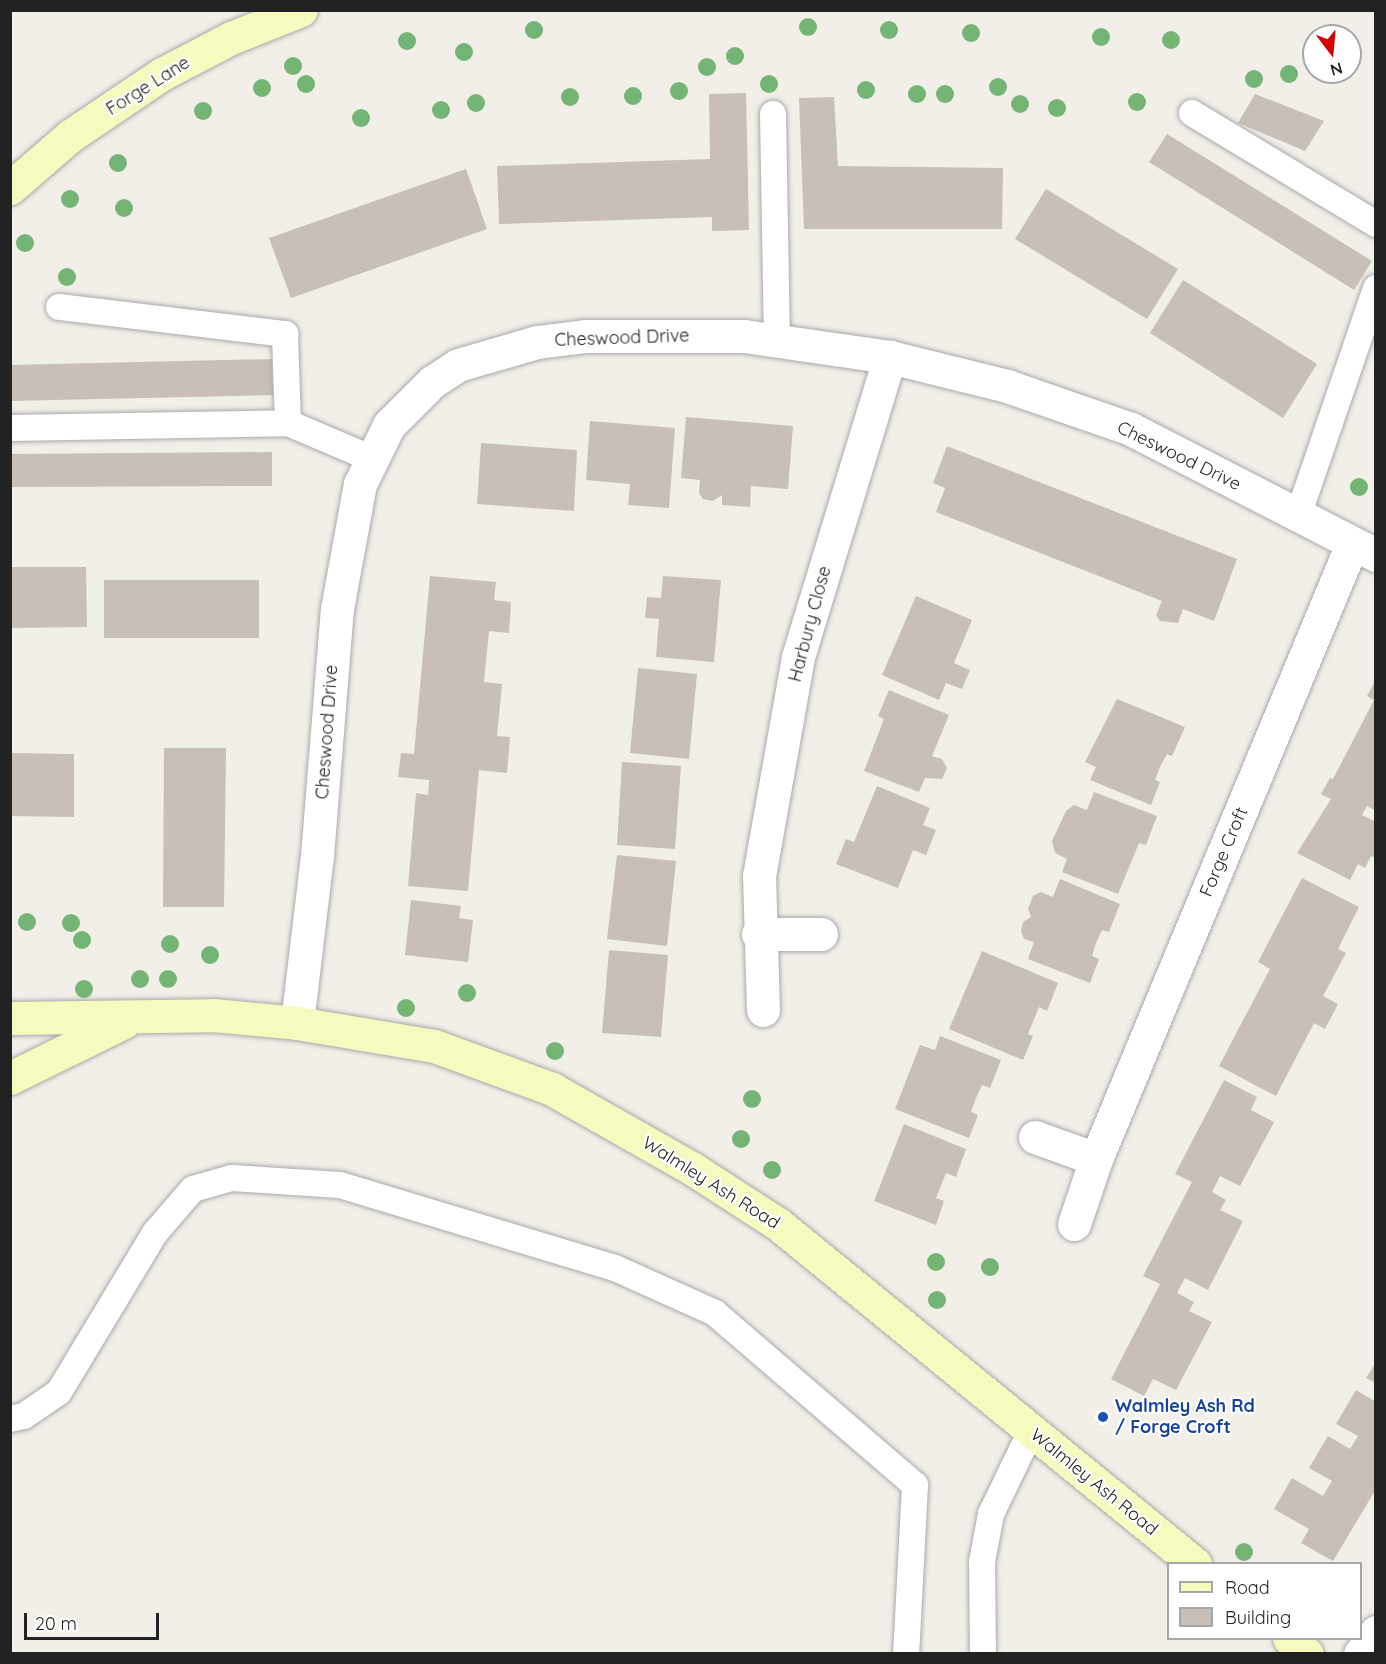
<!DOCTYPE html>
<style>
body{margin:0}
#map{position:relative;width:1386px;height:1664px;overflow:hidden;background:#f2efe9;font-family:Quicksand,sans-serif}
div>[style]{position:absolute}
.building>*{inset:0;background:#c7bfb8}
.roads{filter:drop-shadow(0 0 2px #a9a9a9) drop-shadow(0 0 2px #a9a9a9)}
.lane>*{height:26px;margin:-13px;padding:0 13px;transform-origin:13px;border-radius:13px;background:#fff}
.street>*{height:33px;margin:-16.5px;padding:0 16.5px;transform-origin:16.5px;border-radius:16.5px;background:#fff}
.secondary>*{height:33px;margin:-16.5px;padding:0 16.5px;transform-origin:16.5px;border-radius:16.5px;background:#f7fabf}
.trees>*{width:18px;height:18px;margin:-9px;border-radius:50%;background:#74b475}
.dots>*{width:16px;height:16px;translate:-50% -50%;box-sizing:border-box;border:3px solid #fff;border-radius:50%}
span{translate:-50% -50%;white-space:nowrap;text-align:center;line-height:1.15;-webkit-text-stroke:4.5px #fff;paint-order:stroke}
.street-label{font-size:18px;color:#222}
.transit-label{font-size:18px;color:#164399;font-weight:700}
.left{translate:0 -50%;text-align:left}
.frame{position:absolute;inset:0;border:12px solid #222;pointer-events:none}
.legend{position:absolute;left:1167px;top:1562px;width:195px;height:78px;box-sizing:border-box;background:#fff;border:2px solid #a7a7a7;margin:0;padding:8px 10px;list-style:none;font-size:18px;color:#222}
.legend li{display:flex;align-items:center;gap:12px;height:30px}
.legend b{width:30px;border:2px solid #a7a7a7}
.north{position:absolute;left:1302px;top:24px;width:60px;height:60px;box-sizing:border-box;background:#fff;border:2px solid #a7a7a7;border-radius:50%;rotate:164deg;font-size:16px;font-weight:700;line-height:24px;text-align:center;color:#222}
.north::after{content:'';display:block;margin:auto;width:21px;height:27px;background:#d40000;clip-path:polygon(50% 0,100% 100%,50% 72%,0 100%)}
.scale{position:absolute;left:24px;top:1613px;width:135px;height:27px;box-sizing:border-box;border:3px solid #222;border-top:0;padding-left:8px;font-size:18px;line-height:21px;white-space:nowrap;color:#222;-webkit-text-stroke:4px #fff;paint-order:stroke}
</style>
<div id="map">
<div class="building">
<div style="clip-path:polygon(746px 93px,749px 230px,712px 231px,712px 217px,499px 224px,497px 166px,710px 159px,709px 94px)"></div>
<div style="clip-path:polygon(1255px 94px,1324px 121px,1305px 151px,1238px 123px)"></div>
<div style="clip-path:polygon(834px 97px,838px 166px,1003px 168px,1002px 229px,804px 229px,799px 98px)"></div>
<div style="clip-path:polygon(1167px 134px,1372px 261px,1354px 290px,1149px 162px)"></div>
<div style="clip-path:polygon(466px 169px,487px 229px,291px 298px,269px 238px)"></div>
<div style="clip-path:polygon(1046px 189px,1178px 269px,1147px 319px,1015px 239px)"></div>
<div style="clip-path:polygon(1183px 280px,1317px 364px,1283px 418px,1150px 333px)"></div>
<div style="clip-path:polygon(272px 359px,273px 395px,10px 401px,10px 365px)"></div>
<div style="clip-path:polygon(686px 417px,793px 426px,788px 489px,751px 486px,750px 507px,722px 505px,722px 495px,713px 501px,703px 499px,699px 493px,700px 480px,681px 478px)"></div>
<div style="clip-path:polygon(590px 421px,675px 428px,669px 508px,628px 505px,630px 484px,586px 480px)"></div>
<div style="clip-path:polygon(481px 443px,577px 450px,574px 511px,477px 504px)"></div>
<div style="clip-path:polygon(947px 446px,1237px 559px,1214px 621px,1183px 609px,1178px 623px,1160px 621px,1156px 615px,1162px 601px,936px 512px,945px 488px,933px 483px)"></div>
<div style="clip-path:polygon(272px 452px,272px 486px,10px 487px,10px 454px)"></div>
<div style="clip-path:polygon(10px 567px,86px 567px,87px 627px,10px 628px)"></div>
<div style="clip-path:polygon(430px 576px,496px 582px,494px 600px,511px 602px,509px 633px,489px 631px,484px 682px,502px 684px,497px 736px,510px 737px,507px 773px,479px 770px,468px 891px,408px 886px,416px 793px,428px 795px,429px 780px,398px 777px,401px 753px,414px 754px)"></div>
<div style="clip-path:polygon(663px 576px,721px 580px,714px 662px,656px 657px,659px 619px,645px 618px,647px 597px,661px 598px)"></div>
<div style="clip-path:polygon(104px 580px,259px 580px,259px 638px,104px 638px)"></div>
<div style="clip-path:polygon(916px 596px,972px 620px,954px 663px,970px 670px,962px 689px,946px 683px,939px 700px,882px 675px)"></div>
<div style="clip-path:polygon(638px 668px,697px 674px,689px 759px,630px 753px)"></div>
<div style="clip-path:polygon(1376px 679px,1376px 811px,1367px 806px,1362px 815px,1376px 822px,1376px 858px,1371px 856px,1365px 868px,1358px 864px,1350px 880px,1297px 853px,1331px 799px,1321px 794px,1330px 778px,1333px 779px,1374px 700px,1367px 696px)"></div>
<div style="clip-path:polygon(889px 690px,949px 715px,932px 756px,942px 759px,947px 768px,942px 779px,925px 778px,919px 792px,864px 771px,884px 719px,878px 716px)"></div>
<div style="clip-path:polygon(1117px 699px,1185px 727px,1172px 756px,1167px 754px,1160px 767px,1155px 780px,1160px 782px,1151px 805px,1090px 780px,1096px 767px,1085px 762px)"></div>
<div style="clip-path:polygon(164px 748px,226px 748px,224px 907px,163px 907px)"></div>
<div style="clip-path:polygon(10px 753px,74px 754px,74px 817px,10px 816px)"></div>
<div style="clip-path:polygon(622px 762px,681px 766px,675px 849px,617px 845px)"></div>
<div style="clip-path:polygon(877px 786px,930px 808px,923px 825px,936px 830px,926px 855px,913px 850px,898px 888px,836px 864px,846px 839px,854px 842px)"></div>
<div style="clip-path:polygon(1094px 792px,1157px 816px,1146px 845px,1139px 843px,1118px 894px,1062px 872px,1067px 859px,1055px 853px,1052px 841px,1066px 811px,1074px 805px,1087px 810px)"></div>
<div style="clip-path:polygon(617px 855px,676px 861px,667px 946px,607px 939px)"></div>
<div style="clip-path:polygon(1302px 878px,1359px 907px,1338px 949px,1346px 953px,1323px 996px,1338px 1004px,1325px 1029px,1314px 1023px,1276px 1096px,1219px 1066px,1270px 969px,1258px 962px)"></div>
<div style="clip-path:polygon(1060px 879px,1120px 904px,1109px 932px,1102px 930px,1096px 943px,1092px 956px,1099px 959px,1090px 983px,1028px 959px,1034px 942px,1024px 939px,1021px 931px,1023px 922px,1031px 917px,1028px 909px,1033px 896px,1041px 892px,1053px 897px)"></div>
<div style="clip-path:polygon(411px 900px,461px 906px,459px 918px,473px 920px,468px 962px,405px 955px)"></div>
<div style="clip-path:polygon(609px 950px,668px 955px,661px 1037px,602px 1033px)"></div>
<div style="clip-path:polygon(982px 951px,1058px 983px,1047px 1011px,1039px 1007px,1028px 1034px,1033px 1036px,1023px 1060px,949px 1029px)"></div>
<div style="clip-path:polygon(940px 1036px,1001px 1060px,990px 1088px,982px 1085px,976px 1098px,971px 1112px,978px 1115px,969px 1138px,895px 1109px,920px 1045px,935px 1050px)"></div>
<div style="clip-path:polygon(1224px 1080px,1257px 1097px,1251px 1110px,1274px 1122px,1240px 1186px,1220px 1176px,1212px 1192px,1226px 1200px,1220px 1210px,1243px 1221px,1208px 1290px,1185px 1278px,1177px 1293px,1194px 1302px,1189px 1311px,1212px 1322px,1176px 1390px,1153px 1379px,1144px 1396px,1111px 1379px,1160px 1284px,1143px 1276px,1192px 1182px,1175px 1174px)"></div>
<div style="clip-path:polygon(904px 1124px,966px 1149px,956px 1177px,946px 1173px,936px 1198px,944px 1201px,936px 1225px,874px 1201px)"></div>
<div style="clip-path:polygon(1376px 1362px,1376px 1383px,1366px 1378px)"></div>
<div style="clip-path:polygon(1356px 1390px,1376px 1402px,1376px 1489px,1333px 1561px,1301px 1543px,1309px 1529px,1274px 1509px,1292px 1478px,1323px 1496px,1332px 1481px,1309px 1468px,1328px 1436px,1350px 1449px,1358px 1436px,1336px 1424px)"></div>
</div>
<div class="roads">
<div class="lane">
<div style="left:1192px;top:113px;width:215px;rotate:31.1deg"></div>
<div style="left:773px;top:114px;width:226px;rotate:89deg"></div>
<div style="left:59px;top:307px;width:228px;rotate:6.8deg"></div>
<div style="left:285px;top:334px;width:89px;rotate:88.1deg"></div>
<div style="left:10px;top:428px;width:278px;rotate:-1deg"></div>
<div style="left:288px;top:423px;width:92px;rotate:23deg"></div>
<div style="left:1298px;top:516px;width:241px;rotate:-71.1deg"></div>
<div style="left:10px;top:1419px;width:14px;rotate:-12deg"></div>
<div style="left:24px;top:1416px;width:42px;rotate:-34.4deg"></div>
<div style="left:59px;top:1392px;width:186px;rotate:-58.9deg"></div>
<div style="left:155px;top:1233px;width:58px;rotate:-49.2deg"></div>
<div style="left:193px;top:1189px;width:41px;rotate:-15.8deg"></div>
<div style="left:232px;top:1178px;width:108px;rotate:3.7deg"></div>
<div style="left:340px;top:1185px;width:287px;rotate:16.8deg"></div>
<div style="left:615px;top:1268px;width:110px;rotate:24.2deg"></div>
<div style="left:715px;top:1313px;width:264px;rotate:40.7deg"></div>
<div style="left:915px;top:1485px;width:169px;rotate:93deg"></div>
<div style="left:983px;top:1654px;width:92px;rotate:-90.6deg"></div>
<div style="left:982px;top:1562px;width:49px;rotate:-79.4deg"></div>
<div style="left:991px;top:1514px;width:92px;rotate:-64.3deg"></div>
</div>
<div class="street">
<div style="left:758px;top:934px;width:63px"></div>
<div style="left:763px;top:1010px;width:134px;rotate:-91.7deg"></div>
<div style="left:759px;top:876px;width:222px;rotate:-79.9deg"></div>
<div style="left:798px;top:657px;width:314px;rotate:-73deg"></div>
<div style="left:297px;top:1023px;width:168px;rotate:-83.2deg"></div>
<div style="left:317px;top:856px;width:248px;rotate:-85.4deg"></div>
<div style="left:337px;top:609px;width:127px;rotate:-79.6deg"></div>
<div style="left:360px;top:484px;width:66px;rotate:-63.8deg"></div>
<div style="left:389px;top:425px;width:61px;rotate:-45deg"></div>
<div style="left:432px;top:382px;width:31px;rotate:-33deg"></div>
<div style="left:458px;top:365px;width:82px;rotate:-16.2deg"></div>
<div style="left:537px;top:342px;width:48px;rotate:-7.1deg"></div>
<div style="left:585px;top:336px;width:159px"></div>
<div style="left:744px;top:336px;width:148px;rotate:8.2deg"></div>
<div style="left:890px;top:357px;width:121px;rotate:13.9deg"></div>
<div style="left:1007px;top:386px;width:131px;rotate:19.1deg"></div>
<div style="left:1131px;top:429px;width:276px;rotate:27.2deg"></div>
<div style="left:1035px;top:1137px;width:65px;rotate:19.8deg"></div>
<div style="left:1074px;top:1224px;width:69px;rotate:-71.3deg"></div>
<div style="left:1096px;top:1159px;width:666px;rotate:-67.4deg"></div>
<div style="left:1360px;top:1654px;width:27px;rotate:-54deg"></div>
</div>
<div class="secondary">
<div style="left:10px;top:188px;width:79px;rotate:-40.9deg"></div>
<div style="left:70px;top:136px;width:111px;rotate:-34deg"></div>
<div style="left:162px;top:74px;width:78px;rotate:-27.6deg"></div>
<div style="left:231px;top:38px;width:75px;rotate:-21.8deg"></div>
<div style="left:10px;top:1018px;width:203px;rotate:-0.8deg"></div>
<div style="left:213px;top:1015px;width:84px;rotate:5.4deg"></div>
<div style="left:297px;top:1023px;width:139px;rotate:9.5deg"></div>
<div style="left:434px;top:1046px;width:126px;rotate:20deg"></div>
<div style="left:552px;top:1089px;width:162px;rotate:29.6deg"></div>
<div style="left:693px;top:1169px;width:101px;rotate:32.9deg"></div>
<div style="left:778px;top:1224px;width:538px;rotate:39.19deg"></div>
<div style="left:10px;top:1078px;width:127px;rotate:-26.2deg"></div>
<div style="left:1289px;top:1638px;width:24px;rotate:42deg"></div>
</div>
</div>
<div class="trees">
<div style="left:808px;top:27px"></div>
<div style="left:534px;top:30px"></div>
<div style="left:889px;top:30px"></div>
<div style="left:971px;top:33px"></div>
<div style="left:1101px;top:37px"></div>
<div style="left:1171px;top:40px"></div>
<div style="left:407px;top:41px"></div>
<div style="left:464px;top:52px"></div>
<div style="left:735px;top:56px"></div>
<div style="left:293px;top:66px"></div>
<div style="left:707px;top:67px"></div>
<div style="left:1289px;top:74px"></div>
<div style="left:1254px;top:79px"></div>
<div style="left:306px;top:84px"></div>
<div style="left:769px;top:84px"></div>
<div style="left:998px;top:87px"></div>
<div style="left:262px;top:88px"></div>
<div style="left:866px;top:90px"></div>
<div style="left:679px;top:91px"></div>
<div style="left:917px;top:94px"></div>
<div style="left:945px;top:94px"></div>
<div style="left:633px;top:96px"></div>
<div style="left:570px;top:97px"></div>
<div style="left:1137px;top:102px"></div>
<div style="left:476px;top:103px"></div>
<div style="left:1020px;top:104px"></div>
<div style="left:1057px;top:108px"></div>
<div style="left:441px;top:110px"></div>
<div style="left:203px;top:111px"></div>
<div style="left:361px;top:118px"></div>
<div style="left:118px;top:163px"></div>
<div style="left:70px;top:199px"></div>
<div style="left:124px;top:208px"></div>
<div style="left:25px;top:243px"></div>
<div style="left:67px;top:277px"></div>
<div style="left:1359px;top:487px"></div>
<div style="left:27px;top:922px"></div>
<div style="left:71px;top:923px"></div>
<div style="left:82px;top:940px"></div>
<div style="left:170px;top:944px"></div>
<div style="left:210px;top:955px"></div>
<div style="left:140px;top:979px"></div>
<div style="left:168px;top:979px"></div>
<div style="left:84px;top:989px"></div>
<div style="left:467px;top:993px"></div>
<div style="left:406px;top:1008px"></div>
<div style="left:555px;top:1051px"></div>
<div style="left:752px;top:1099px"></div>
<div style="left:741px;top:1139px"></div>
<div style="left:772px;top:1170px"></div>
<div style="left:936px;top:1262px"></div>
<div style="left:990px;top:1267px"></div>
<div style="left:937px;top:1300px"></div>
<div style="left:1244px;top:1552px"></div>
</div>
<div class="dots">
<div style="left:1103px;top:1417px;background:#1a4fb4"></div>
</div>
<div class="street-label">
<span style="left:148px;top:86px;rotate:-32deg">Forge Lane</span>
<span style="left:622px;top:338px;rotate:-2deg">Cheswood Drive</span>
<span style="left:1179px;top:456px;rotate:26deg">Cheswood Drive</span>
<span style="left:810px;top:624px;rotate:-75deg">Harbury Close</span>
<span style="left:327px;top:732px;rotate:-86deg">Cheswood Drive</span>
<span style="left:1224px;top:852px;rotate:-67deg">Forge Croft</span>
<span style="left:711px;top:1183px;rotate:32deg">Walmley Ash Road</span>
<span style="left:1094px;top:1482px;rotate:39deg">Walmley Ash Road</span>
</div>
<div class="transit-label">
<span class="left" style="left:1115px;top:1417px">Walmley Ash Rd<br>/ Forge Croft</span>
</div>
<div class="frame"></div>
<ul class="legend">
<li><b style="height:8px;background:#f7fabf"></b>Road</li>
<li><b style="height:16px;background:#c7bfb8"></b>Building</li>
</ul>
<div class="north">N</div>
<div class="scale">20 m</div>
</div>
